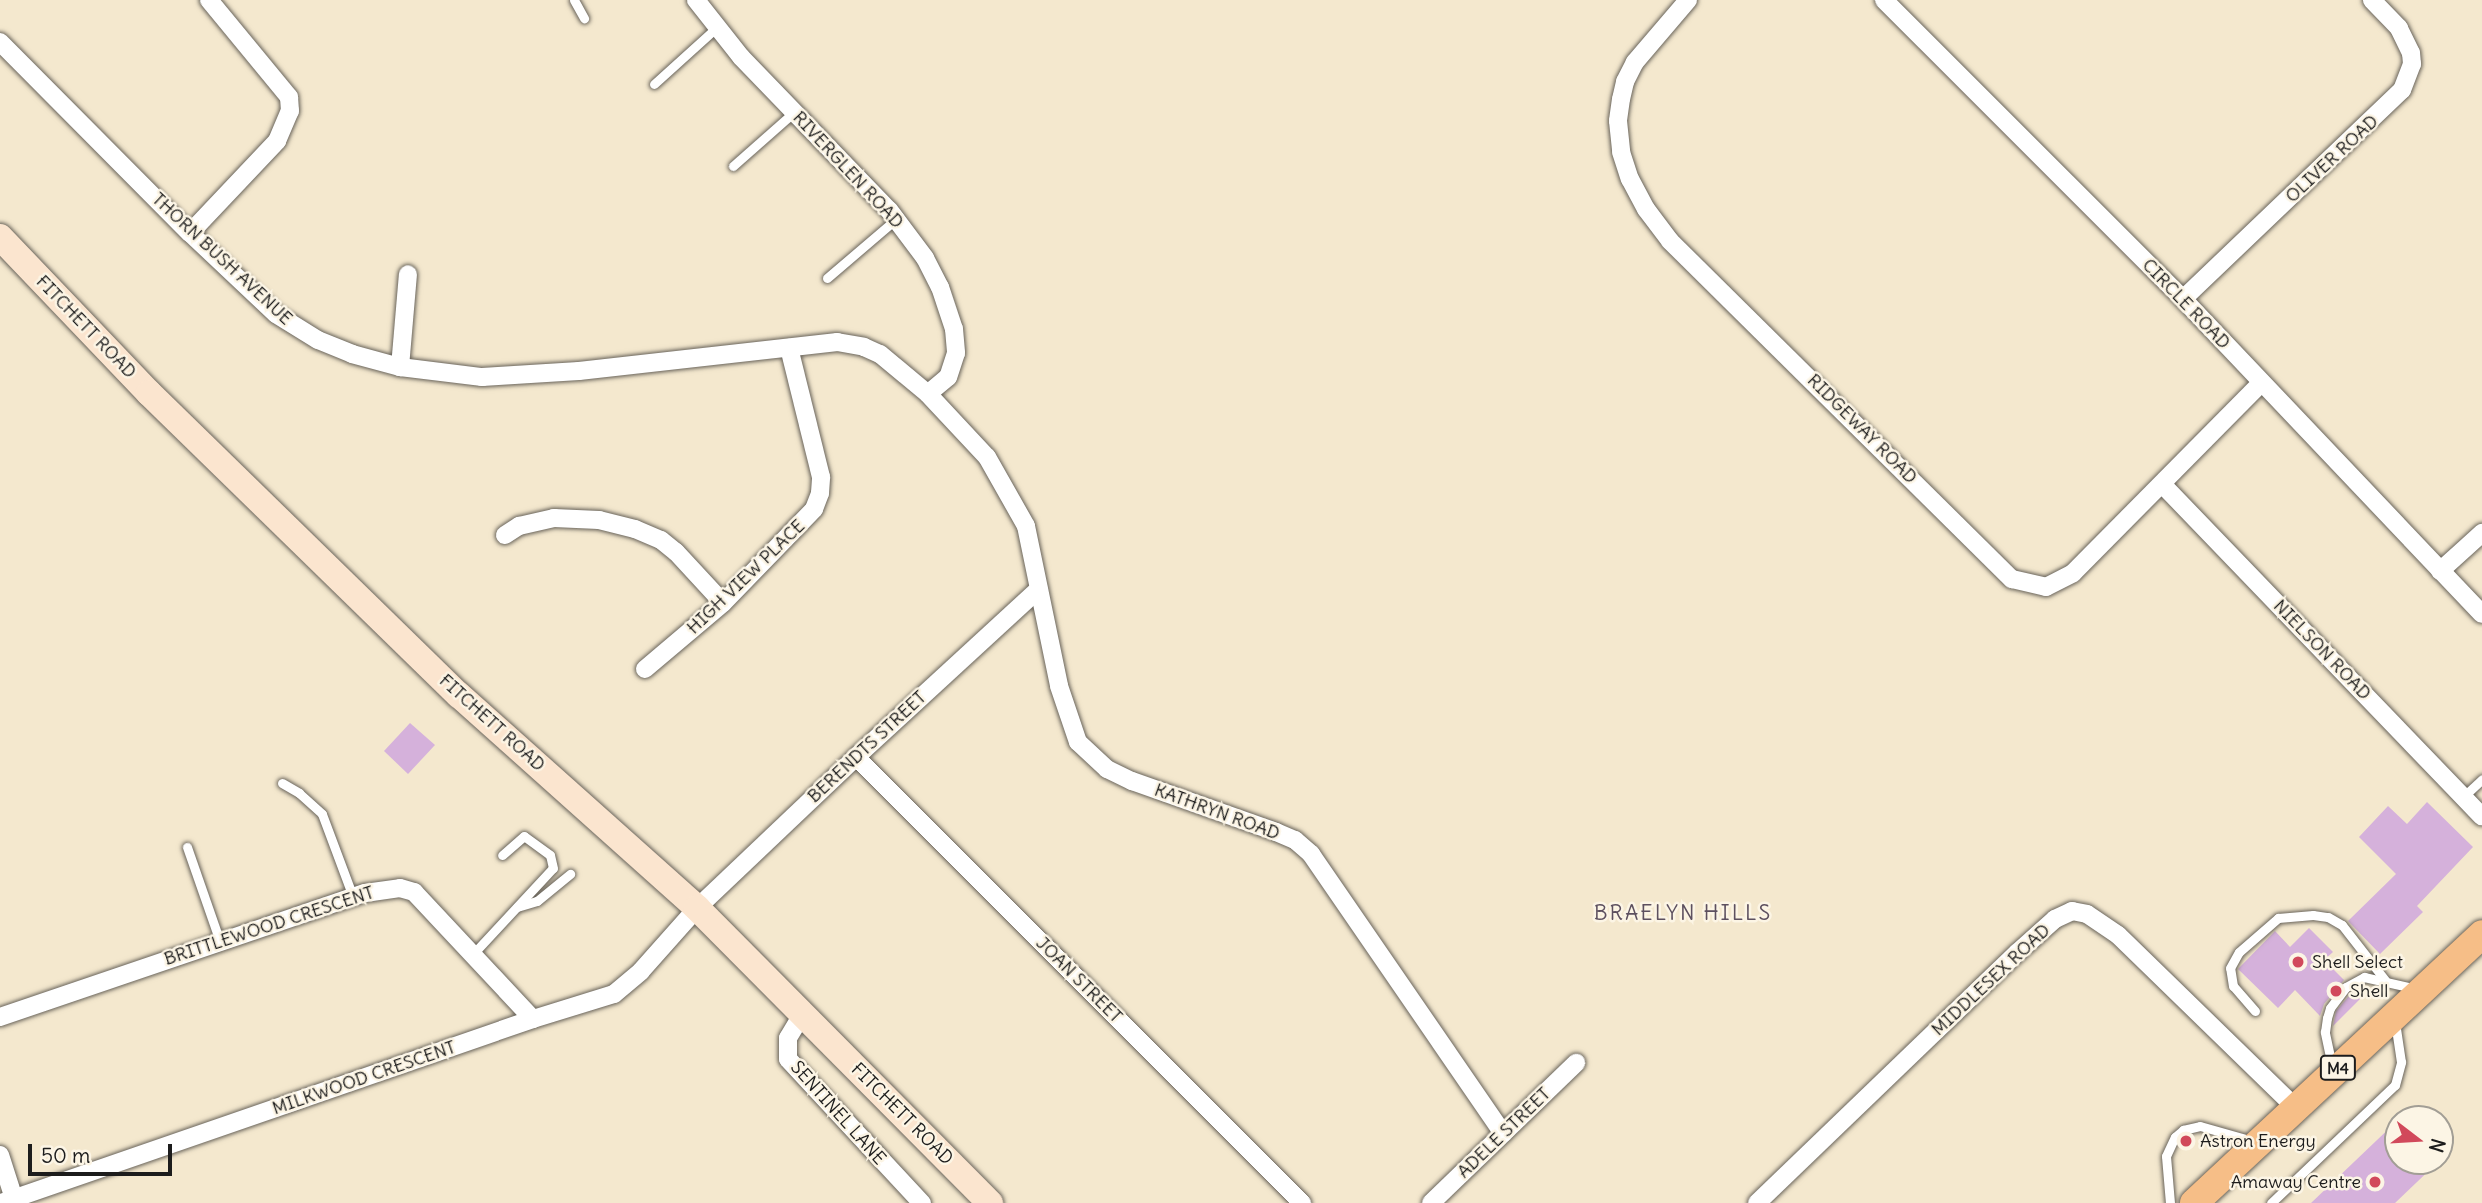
<!DOCTYPE html>
<style>
body{margin:0}
#map{position:relative;width:2482px;height:1203px;overflow:hidden;background:#f4e8ce;font-family:Delius,sans-serif}
div>[style]{position:absolute}
.building>*{inset:0;background:#d5b1db}
.roads{filter:drop-shadow(0 0 2px #68635a) drop-shadow(0 0 2px #68635a)}
.lane>*{height:9px;margin:-4.5px;padding:0 4.5px;transform-origin:4.5px;border-radius:4.5px;background:#fff}
.street>*{height:18px;margin:-9px;padding:0 9px;transform-origin:9px;border-radius:9px;background:#fff}
.secondary>*{height:26px;margin:-13px;padding:0 13px;transform-origin:13px;border-radius:13px;background:#fbe5cf}
.primary>*{height:28px;margin:-14px;padding:0 14px;transform-origin:14px;border-radius:14px;background:#f6be87}
.dots>*{width:19px;height:19px;translate:-50% -50%;box-sizing:border-box;border:4px solid #fcf5e5;border-radius:50%}
span{translate:-50% -50%;white-space:nowrap;text-align:center;line-height:1.15;-webkit-text-stroke:5px #fcf5e5;paint-order:stroke}
.shield-label span{padding:2px 5px;background:#fcf5e5;border:2px solid;border-radius:5px;-webkit-text-stroke-width:0}
.shield-label{font-size:16px;color:#1c1c1c;font-weight:700}
.street-label{font-size:18px;color:#1c1c1c}
.poi-label{font-size:18px;color:#1c1c1c}
.left{translate:0 -50%;text-align:left}
.right{translate:-100% -50%;text-align:right}
.quarter-label{font-size:21px;color:#5d505f;letter-spacing:2px}
.north{position:absolute;left:2384px;top:1105px;width:70px;height:70px;box-sizing:border-box;background:#fcf5e5;border:2px solid #a29e95;border-radius:50%;rotate:107deg;font-size:19px;font-weight:700;line-height:28px;text-align:center;color:#1c1c1c}
.north::after{content:'';display:block;margin:auto;width:24px;height:32px;background:#d1495b;clip-path:polygon(50% 0,100% 100%,50% 72%,0 100%)}
.scale{position:absolute;left:28px;top:1144px;width:144px;height:32px;box-sizing:border-box;border:4px solid #1c1c1c;border-top:0;padding-left:9px;font-size:21px;line-height:24px;white-space:nowrap;color:#1c1c1c;-webkit-text-stroke:5px #fcf5e5;paint-order:stroke}
</style>
<div id="map">
<div class="building">
<div style="clip-path:polygon(410px 723px,435px 745px,408px 774px,384px 751px)"></div>
<div style="clip-path:polygon(2427px 802px,2473px 847px,2417px 906px,2423px 912px,2380px 954px,2348px 921px,2396px 874px,2359px 837px,2388px 806px,2407px 824px)"></div>
<div style="clip-path:polygon(2309px 928px,2333px 952px,2324px 960px,2344px 980px,2324px 1004px,2320px 1016px,2295px 990px,2278px 1008px,2238px 969px,2275px 931px,2290px 947px)"></div>
<div style="clip-path:polygon(2354px 990px,2361px 998px,2333px 1026px,2336px 1011px)"></div>
<div style="clip-path:polygon(2398px 1120px,2398px 1161px,2439px 1161px,2395px 1203px,2311px 1203px)"></div>
</div>
<div class="roads">
<div class="lane">
<div style="left:574px;top:0;width:21px;rotate:61deg"></div>
<div style="left:654px;top:84px;width:85px;rotate:-42.1deg"></div>
<div style="left:733px;top:166px;width:81px;rotate:-41.5deg"></div>
<div style="left:827px;top:278px;width:91px;rotate:-40.5deg"></div>
<div style="left:282px;top:783px;width:20px;rotate:30deg"></div>
<div style="left:299px;top:793px;width:31px;rotate:42deg"></div>
<div style="left:322px;top:814px;width:89px;rotate:69.5deg"></div>
<div style="left:2463px;top:797px;width:26px;rotate:-43deg"></div>
<div style="left:187px;top:847px;width:101px;rotate:70.8deg"></div>
<div style="left:517px;top:907px;width:21px;rotate:-17deg"></div>
<div style="left:537px;top:901px;width:43px;rotate:-39.3deg"></div>
<div style="left:473px;top:954px;width:117px;rotate:-47.1deg"></div>
<div style="left:553px;top:868px;width:13px;rotate:-103deg"></div>
<div style="left:550px;top:855px;width:32px;rotate:-144deg"></div>
<div style="left:524px;top:836px;width:29px;rotate:139deg"></div>
<div style="left:2255px;top:1011px;width:33px;rotate:-131deg"></div>
<div style="left:2233px;top:986px;width:18px;rotate:-99deg"></div>
<div style="left:2230px;top:968px;width:18px;rotate:-61deg"></div>
<div style="left:2239px;top:952px;width:52px;rotate:-41.1deg"></div>
<div style="left:2278px;top:918px;width:35px;rotate:-5deg"></div>
<div style="left:2313px;top:915px;width:15px;rotate:8deg"></div>
<div style="left:2328px;top:917px;width:16px;rotate:30deg"></div>
<div style="left:2342px;top:925px;width:70px;rotate:52deg"></div>
<div style="left:2332px;top:1066px;width:35px;rotate:-102deg"></div>
<div style="left:2325px;top:1032px;width:14px;rotate:-82deg"></div>
<div style="left:2327px;top:1018px;width:10px;rotate:-73deg"></div>
<div style="left:2330px;top:1008px;width:26px;rotate:-53deg"></div>
<div style="left:2346px;top:987px;width:21px;rotate:-29deg"></div>
<div style="left:2364px;top:977px;width:54px;rotate:12.8deg"></div>
<div style="left:2170px;top:1203px;width:47px;rotate:-94.9deg"></div>
<div style="left:2166px;top:1156px;width:21px;rotate:-65deg"></div>
<div style="left:2175px;top:1137px;width:11px;rotate:-41deg"></div>
<div style="left:2183px;top:1130px;width:17px;rotate:-13deg"></div>
<div style="left:2200px;top:1126px;width:55px;rotate:15.8deg"></div>
<div style="left:2271px;top:1203px;width:171px;rotate:-43.6deg"></div>
<div style="left:2395px;top:1085px;width:24px;rotate:-75deg"></div>
<div style="left:2401px;top:1062px;width:40px;rotate:-98.5deg"></div>
</div>
<div class="street">
<div style="left:696px;top:0;width:73px;rotate:51.7deg"></div>
<div style="left:741px;top:57px;width:213px;rotate:46deg"></div>
<div style="left:889px;top:210px;width:60px;rotate:53.1deg"></div>
<div style="left:925px;top:258px;width:33px;rotate:63deg"></div>
<div style="left:940px;top:287px;width:44px;rotate:71.6deg"></div>
<div style="left:954px;top:329px;width:24px;rotate:85deg"></div>
<div style="left:956px;top:353px;width:25px;rotate:108deg"></div>
<div style="left:948px;top:377px;width:26px;rotate:140deg"></div>
<div style="left:1688px;top:0;width:82px;rotate:130.5deg"></div>
<div style="left:1635px;top:62px;width:22px;rotate:117deg"></div>
<div style="left:1625px;top:82px;width:17px;rotate:103deg"></div>
<div style="left:1621px;top:99px;width:22px;rotate:98deg"></div>
<div style="left:1618px;top:121px;width:31px;rotate:84deg"></div>
<div style="left:1621px;top:152px;width:28px;rotate:72deg"></div>
<div style="left:1630px;top:179px;width:34px;rotate:62deg"></div>
<div style="left:1646px;top:209px;width:40px;rotate:53deg"></div>
<div style="left:1670px;top:241px;width:481px;rotate:44.7deg"></div>
<div style="left:2012px;top:579px;width:35px;rotate:13deg"></div>
<div style="left:2046px;top:587px;width:30px;rotate:-27deg"></div>
<div style="left:2073px;top:573px;width:267px;rotate:-45.3deg"></div>
<div style="left:1884px;top:0;width:423px;rotate:45deg"></div>
<div style="left:2183px;top:299px;width:434px;rotate:46.5deg"></div>
<div style="left:0;top:42px;width:269px;rotate:45.2deg"></div>
<div style="left:190px;top:233px;width:118px;rotate:43.3deg"></div>
<div style="left:276px;top:314px;width:49px;rotate:31.8deg"></div>
<div style="left:318px;top:340px;width:37px;rotate:22deg"></div>
<div style="left:352px;top:354px;width:50px;rotate:15.2deg"></div>
<div style="left:400px;top:367px;width:83px;rotate:7deg"></div>
<div style="left:482px;top:377px;width:97px;rotate:-3.5deg"></div>
<div style="left:579px;top:371px;width:260px;rotate:-6.4deg"></div>
<div style="left:837px;top:342px;width:27px;rotate:10deg"></div>
<div style="left:864px;top:347px;width:17px;rotate:24deg"></div>
<div style="left:880px;top:354px;width:62px;rotate:39.8deg"></div>
<div style="left:928px;top:394px;width:86px;rotate:46.9deg"></div>
<div style="left:987px;top:457px;width:79px;rotate:60.5deg"></div>
<div style="left:1026px;top:526px;width:163px;rotate:78.3deg"></div>
<div style="left:1059px;top:686px;width:59px;rotate:71.3deg"></div>
<div style="left:1078px;top:742px;width:40px;rotate:43deg"></div>
<div style="left:1107px;top:769px;width:28px;rotate:26deg"></div>
<div style="left:1132px;top:781px;width:153px;rotate:19.5deg"></div>
<div style="left:1276px;top:832px;width:21px;rotate:23deg"></div>
<div style="left:1295px;top:840px;width:21px;rotate:41deg"></div>
<div style="left:1311px;top:854px;width:339px;rotate:55.5deg"></div>
<div style="left:190px;top:233px;width:127px;rotate:-46.6deg"></div>
<div style="left:277px;top:141px;width:33px;rotate:-67deg"></div>
<div style="left:290px;top:111px;width:14px;rotate:-94deg"></div>
<div style="left:289px;top:97px;width:126px;rotate:-129.5deg"></div>
<div style="left:2183px;top:299px;width:303px;rotate:-43.7deg"></div>
<div style="left:2402px;top:90px;width:28px;rotate:-69deg"></div>
<div style="left:2412px;top:64px;width:11px;rotate:-95deg"></div>
<div style="left:2411px;top:53px;width:28px;rotate:-116deg"></div>
<div style="left:2399px;top:28px;width:39px;rotate:-134deg"></div>
<div style="left:400px;top:367px;width:93px;rotate:-85.1deg"></div>
<div style="left:2162px;top:484px;width:461px;rotate:46.1deg"></div>
<div style="left:505px;top:535px;width:17px;rotate:-33deg"></div>
<div style="left:519px;top:526px;width:36px;rotate:-13deg"></div>
<div style="left:554px;top:518px;width:45px;rotate:2.5deg"></div>
<div style="left:599px;top:520px;width:37px;rotate:14deg"></div>
<div style="left:635px;top:529px;width:28px;rotate:23deg"></div>
<div style="left:661px;top:540px;width:19px;rotate:39deg"></div>
<div style="left:676px;top:552px;width:69px;rotate:47.3deg"></div>
<div style="left:2440px;top:571px;width:57px;rotate:-42.1deg"></div>
<div style="left:645px;top:669px;width:102px;rotate:-40.2deg"></div>
<div style="left:723px;top:603px;width:131px;rotate:-45.9deg"></div>
<div style="left:814px;top:509px;width:17px;rotate:-69deg"></div>
<div style="left:820px;top:493px;width:16px;rotate:-86deg"></div>
<div style="left:821px;top:477px;width:133px;rotate:-103.9deg"></div>
<div style="left:856px;top:757px;width:631px;rotate:45deg"></div>
<div style="left:803px;top:1013px;width:29px;rotate:121deg"></div>
<div style="left:788px;top:1038px;width:21px;rotate:90deg"></div>
<div style="left:788px;top:1059px;width:197px;rotate:47.1deg"></div>
<div style="left:0;top:1017px;width:385px;rotate:-18.8deg"></div>
<div style="left:365px;top:893px;width:35px;rotate:-8deg"></div>
<div style="left:400px;top:888px;width:15px;rotate:16deg"></div>
<div style="left:414px;top:892px;width:174px;rotate:46.9deg"></div>
<div style="left:0;top:1155px;width:46px;rotate:72.3deg"></div>
<div style="left:1px;top:1203px;width:563px;rotate:-19.08deg"></div>
<div style="left:533px;top:1019px;width:85px;rotate:-17.2deg"></div>
<div style="left:614px;top:994px;width:35px;rotate:-40deg"></div>
<div style="left:641px;top:971px;width:84px;rotate:-48.4deg"></div>
<div style="left:697px;top:908px;width:219px;rotate:-43.5deg"></div>
<div style="left:856px;top:757px;width:248px;rotate:-42.6deg"></div>
<div style="left:1431px;top:1203px;width:202px;rotate:-44deg"></div>
<div style="left:1757px;top:1203px;width:361px;rotate:-43.9deg"></div>
<div style="left:2017px;top:953px;width:51px;rotate:-41.8deg"></div>
<div style="left:2055px;top:919px;width:19px;rotate:-25deg"></div>
<div style="left:2072px;top:911px;width:15px;rotate:11deg"></div>
<div style="left:2087px;top:914px;width:37px;rotate:34deg"></div>
<div style="left:2118px;top:935px;width:247px;rotate:44.2deg"></div>
</div>
<div class="secondary">
<div style="left:0;top:237px;width:216px;rotate:46.3deg"></div>
<div style="left:149px;top:393px;width:433px;rotate:44.3deg"></div>
<div style="left:459px;top:695px;width:319px;rotate:41.8deg"></div>
<div style="left:697px;top:908px;width:416px;rotate:45.2deg"></div>
</div>
<div class="primary">
<div style="left:2194px;top:1203px;width:394px;rotate:-43deg"></div>
</div>
</div>
<div class="dots">
<div style="left:2298px;top:962px;background:#d1495b"></div>
<div style="left:2336px;top:991px;background:#d1495b"></div>
<div style="left:2186px;top:1141px;background:#d1495b"></div>
<div style="left:2375px;top:1182px;background:#d1495b"></div>
</div>
<div class="shield-label">
<span style="left:2338px;top:1068px">M4</span>
</div>
<div class="street-label">
<span style="left:2332px;top:159px;rotate:-43deg">OLIVER ROAD</span>
<span style="left:848px;top:170px;rotate:47deg">RIVERGLEN ROAD</span>
<span style="left:222px;top:259px;rotate:43deg">THORN BUSH AVENUE</span>
<span style="left:2186px;top:304px;rotate:46deg">CIRCLE ROAD</span>
<span style="left:86px;top:327px;rotate:46deg">FITCHETT ROAD</span>
<span style="left:1862px;top:429px;rotate:45deg">RIDGEWAY ROAD</span>
<span style="left:746px;top:577px;rotate:-44deg">HIGH VIEW PLACE</span>
<span style="left:2322px;top:650px;rotate:46deg">NIELSON ROAD</span>
<span style="left:492px;top:723px;rotate:42deg">FITCHETT ROAD</span>
<span style="left:867px;top:747px;rotate:-43deg">BERENDTS STREET</span>
<span style="left:1217px;top:812px;rotate:20deg">KATHRYN ROAD</span>
<span style="left:269px;top:926px;rotate:-18deg">BRITTLEWOOD CRESCENT</span>
<span style="left:1079px;top:980px;rotate:45deg">JOAN STREET</span>
<span style="left:1991px;top:980px;rotate:-43deg">MIDDLESEX ROAD</span>
<span style="left:364px;top:1078px;rotate:-19deg">MILKWOOD CRESCENT</span>
<span style="left:838px;top:1113px;rotate:48deg">SENTINEL LANE</span>
<span style="left:902px;top:1114px;rotate:45deg">FITCHETT ROAD</span>
<span style="left:1504px;top:1133px;rotate:-44deg">ADELE STREET</span>
</div>
<div class="poi-label">
<span class="left" style="left:2312px;top:962px">Shell Select</span>
<span class="left" style="left:2350px;top:991px">Shell</span>
<span class="left" style="left:2200px;top:1141px">Astron Energy</span>
<span class="right" style="left:2361px;top:1182px">Amaway Centre</span>
</div>
<div class="quarter-label">
<span style="left:1683px;top:913px">BRAELYN HILLS</span>
</div>
<div class="north">N</div>
<div class="scale">50 m</div>
</div>
